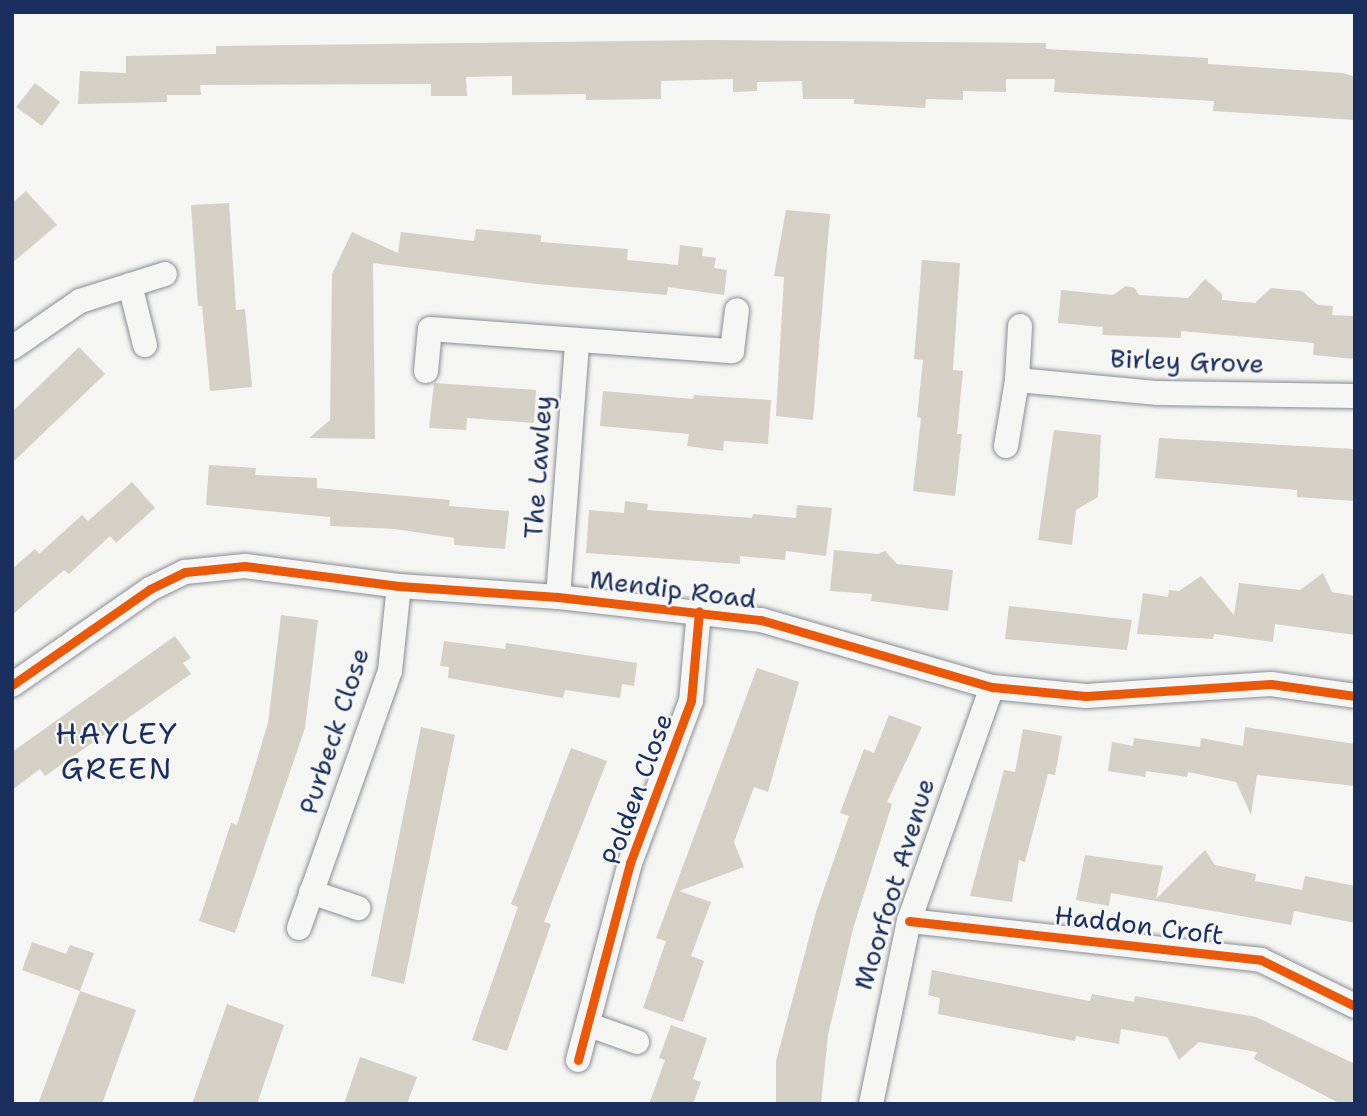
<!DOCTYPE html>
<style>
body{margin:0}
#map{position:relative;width:1367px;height:1116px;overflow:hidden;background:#f5f5f3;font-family:"Shantell Sans",sans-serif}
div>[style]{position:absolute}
.building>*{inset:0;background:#d5d0c5}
.roads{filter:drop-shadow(0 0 2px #898d95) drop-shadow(0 0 2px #898d95)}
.street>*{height:24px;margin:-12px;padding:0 12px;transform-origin:12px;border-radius:12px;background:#f5f5f3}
.cycleway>*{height:9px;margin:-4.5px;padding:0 4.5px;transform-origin:4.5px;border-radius:4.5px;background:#e8590c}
span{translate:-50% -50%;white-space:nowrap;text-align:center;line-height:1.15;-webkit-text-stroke:5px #f6f6f2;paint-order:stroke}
.street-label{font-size:26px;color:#1b2f5e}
.quarter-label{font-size:30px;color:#1b2f5e;letter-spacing:2px}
.frame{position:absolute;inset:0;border:14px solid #1b2f5e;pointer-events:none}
</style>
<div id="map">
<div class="building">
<div style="clip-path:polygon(711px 40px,1046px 43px,1046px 49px,1208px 58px,1208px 64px,1343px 73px,1355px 77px,1355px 120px,1213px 111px,1214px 101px,1054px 92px,1055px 79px,1006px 79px,1006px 92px,963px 91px,963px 100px,926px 99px,925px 108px,854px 104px,854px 99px,803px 99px,802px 81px,757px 82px,757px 91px,733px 92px,733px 79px,661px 81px,661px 99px,586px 100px,586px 94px,512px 95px,512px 76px,466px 77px,467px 96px,431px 96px,431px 84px,200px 85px,201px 95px,167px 95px,167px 102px,78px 104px,80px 71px,126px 73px,126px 56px,216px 54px,216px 46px)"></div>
<div style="clip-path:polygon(35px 83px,60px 102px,42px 126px,16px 107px)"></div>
<div style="clip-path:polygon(26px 191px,57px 225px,12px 263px,12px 203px)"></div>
<div style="clip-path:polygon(229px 203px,236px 310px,245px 309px,252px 387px,210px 391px,202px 306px,198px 306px,191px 205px)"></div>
<div style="clip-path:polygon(786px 210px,830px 214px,813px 420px,776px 416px,784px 277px,774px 276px)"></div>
<div style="clip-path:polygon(476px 229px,541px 235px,541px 242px,628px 249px,627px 260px,678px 265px,680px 245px,703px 248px,702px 256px,716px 258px,714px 268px,727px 270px,724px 295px,668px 287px,667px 295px,537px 284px,373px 263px,375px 439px,309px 438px,330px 420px,332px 274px,352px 232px,398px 253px,401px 232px,474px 241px)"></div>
<div style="clip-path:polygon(922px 260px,960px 263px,953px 370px,963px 371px,957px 434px,962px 434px,955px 496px,913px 491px,921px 418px,917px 417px,923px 360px,914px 359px)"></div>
<div style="clip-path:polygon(1205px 279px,1222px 294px,1222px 300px,1255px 303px,1271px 288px,1302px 291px,1318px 305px,1333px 306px,1332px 315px,1355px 316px,1355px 359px,1313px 355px,1314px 343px,1181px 331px,1181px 338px,1102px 335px,1103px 327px,1058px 323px,1061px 290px,1113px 295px,1126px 286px,1135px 288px,1139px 295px,1188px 298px)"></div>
<div style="clip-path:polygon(79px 347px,105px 374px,12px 463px,12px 412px)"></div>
<div style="clip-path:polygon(434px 383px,536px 390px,534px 423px,467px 418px,466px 430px,429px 428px)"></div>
<div style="clip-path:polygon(603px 391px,693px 399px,694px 395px,771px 400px,768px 444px,724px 441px,723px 451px,687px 446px,689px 434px,600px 426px)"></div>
<div style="clip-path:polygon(1054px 430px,1101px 435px,1098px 497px,1076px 510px,1072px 545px,1038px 540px)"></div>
<div style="clip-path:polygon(1159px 438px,1355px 449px,1355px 501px,1297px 497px,1297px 490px,1155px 478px)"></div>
<div style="clip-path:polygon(209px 465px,256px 468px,255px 475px,317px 478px,317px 488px,450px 500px,449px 506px,509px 511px,505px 549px,454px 545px,454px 538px,395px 529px,330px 526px,330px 517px,206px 505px)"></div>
<div style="clip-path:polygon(132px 482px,155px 508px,116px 543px,110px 536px,69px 574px,64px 570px,12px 615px,12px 569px,35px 549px,39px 554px,82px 515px,88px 521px)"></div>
<div style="clip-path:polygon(625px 501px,648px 504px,647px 510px,752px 518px,753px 514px,796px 518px,797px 505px,832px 508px,826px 556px,786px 551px,785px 560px,740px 556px,740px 564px,586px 553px,589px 510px,624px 513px)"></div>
<div style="clip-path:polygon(834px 550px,878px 554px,885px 551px,897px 564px,953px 570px,948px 611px,871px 601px,872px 594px,830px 591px)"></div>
<div style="clip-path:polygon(1323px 573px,1332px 592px,1355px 596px,1355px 635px,1275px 624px,1273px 642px,1214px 634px,1213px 639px,1137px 634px,1143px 593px,1168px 597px,1169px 590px,1179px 591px,1201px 576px,1234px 615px,1239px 583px,1300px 590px)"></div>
<div style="clip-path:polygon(1009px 606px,1132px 620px,1127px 650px,1005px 639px)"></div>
<div style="clip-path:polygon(281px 615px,318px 620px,305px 728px,235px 933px,199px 921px,231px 823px,237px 825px,268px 723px)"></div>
<div style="clip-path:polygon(175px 636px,191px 658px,183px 663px,191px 674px,45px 776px,40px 769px,12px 790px,12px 752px)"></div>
<div style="clip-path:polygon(444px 641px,505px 649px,506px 643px,637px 663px,634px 686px,622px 684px,620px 698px,565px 690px,563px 698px,448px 678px,449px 667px,440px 666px)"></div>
<div style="clip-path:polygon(757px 668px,799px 682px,768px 792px,754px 787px,734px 842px,744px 867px,679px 891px,711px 902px,691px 956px,704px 961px,683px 1022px,643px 1008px,666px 941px,656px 938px)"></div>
<div style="clip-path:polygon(889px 715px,922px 727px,887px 802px,892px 804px,853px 929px,828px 1035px,821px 1104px,776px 1104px,776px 1061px,816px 912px,849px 816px,840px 813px,864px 749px,874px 753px)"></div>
<div style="clip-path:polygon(421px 727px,455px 735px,404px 984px,371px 976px)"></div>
<div style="clip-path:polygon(1245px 727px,1355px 744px,1355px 786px,1257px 775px,1251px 815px,1236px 782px,1188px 772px,1187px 777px,1146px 771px,1145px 777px,1108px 771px,1112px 742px,1133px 746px,1134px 738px,1200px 747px,1201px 738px,1243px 746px)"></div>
<div style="clip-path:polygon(1023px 729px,1062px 736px,1055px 775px,1048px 774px,1025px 862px,1019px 860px,1012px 902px,970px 896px,1004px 770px,1015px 772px)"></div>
<div style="clip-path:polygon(571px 748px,607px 761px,544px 922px,551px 924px,507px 1051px,472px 1040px,518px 907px,511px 904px)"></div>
<div style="clip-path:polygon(1205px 850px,1215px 865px,1256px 874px,1255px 881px,1302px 890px,1305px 876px,1355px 886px,1355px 923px,1294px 911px,1291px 925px,1111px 893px,1109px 906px,1076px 900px,1085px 855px,1163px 866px,1156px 899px)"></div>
<div style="clip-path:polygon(32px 942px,66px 954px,70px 945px,94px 953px,80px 991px,22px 970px)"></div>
<div style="clip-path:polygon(932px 970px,1090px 1001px,1092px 994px,1134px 1002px,1135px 996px,1256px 1017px,1355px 1064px,1355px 1104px,1341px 1104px,1254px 1059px,1257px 1052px,1199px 1042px,1179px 1060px,1167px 1037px,1121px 1029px,1119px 1044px,1076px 1036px,1075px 1041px,938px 1014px,940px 998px,928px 995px)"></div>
<div style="clip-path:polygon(80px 991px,136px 1010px,102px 1104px,38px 1104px)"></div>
<div style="clip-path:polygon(227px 1004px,284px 1025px,257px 1104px,192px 1104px)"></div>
<div style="clip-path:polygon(671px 1025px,707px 1038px,693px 1079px,701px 1082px,693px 1104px,649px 1104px,665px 1060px,659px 1058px)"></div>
<div style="clip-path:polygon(360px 1057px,417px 1077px,407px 1104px,344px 1104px)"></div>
</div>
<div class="roads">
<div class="street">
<div style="left:130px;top:285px;width:62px;rotate:76deg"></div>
<div style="left:12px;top:348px;width:83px;rotate:-34.7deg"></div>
<div style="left:80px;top:301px;width:89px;rotate:-17.6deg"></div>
<div style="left:426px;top:371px;width:42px;rotate:-84.6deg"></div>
<div style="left:430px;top:329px;width:303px;rotate:4.2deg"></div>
<div style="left:732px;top:351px;width:41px;rotate:-83deg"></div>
<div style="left:1017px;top:380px;width:54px;rotate:-86.8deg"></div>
<div style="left:1006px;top:446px;width:67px;rotate:-80.5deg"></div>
<div style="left:1017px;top:380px;width:142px;rotate:5.3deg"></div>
<div style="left:1158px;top:393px;width:197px;rotate:0.9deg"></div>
<div style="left:558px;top:597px;width:256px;rotate:-85.7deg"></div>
<div style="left:12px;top:685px;width:168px;rotate:-34.8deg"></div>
<div style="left:150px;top:589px;width:39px;rotate:-26deg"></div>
<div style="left:185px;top:572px;width:60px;rotate:-5.7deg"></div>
<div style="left:245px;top:566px;width:155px;rotate:7.4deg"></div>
<div style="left:399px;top:586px;width:159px;rotate:4deg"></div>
<div style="left:558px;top:597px;width:204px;rotate:6.5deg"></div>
<div style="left:761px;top:620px;width:241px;rotate:16.2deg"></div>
<div style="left:992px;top:687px;width:94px;rotate:5.5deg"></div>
<div style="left:1086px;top:696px;width:185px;rotate:-3.7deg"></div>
<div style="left:1271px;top:684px;width:85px;rotate:8.1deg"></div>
<div style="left:311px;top:892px;width:50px;rotate:18.8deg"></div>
<div style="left:909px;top:921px;width:354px;rotate:6.3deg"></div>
<div style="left:1261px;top:960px;width:105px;rotate:26.1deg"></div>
<div style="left:299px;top:928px;width:273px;rotate:-70.5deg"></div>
<div style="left:390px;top:671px;width:85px;rotate:-84deg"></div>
<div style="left:589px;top:1025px;width:51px;rotate:19.5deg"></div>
<div style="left:578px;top:1060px;width:204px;rotate:-75.2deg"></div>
<div style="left:630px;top:863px;width:173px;rotate:-69.4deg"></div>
<div style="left:691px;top:701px;width:90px;rotate:-84.9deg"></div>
<div style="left:871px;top:1104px;width:187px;rotate:-78.3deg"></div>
<div style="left:909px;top:921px;width:248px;rotate:-70.5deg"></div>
</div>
</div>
<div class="cycleway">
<div style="left:12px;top:685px;width:168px;rotate:-34.8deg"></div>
<div style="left:150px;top:589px;width:39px;rotate:-26deg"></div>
<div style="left:185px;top:572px;width:60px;rotate:-5.7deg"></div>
<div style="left:245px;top:566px;width:155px;rotate:7.4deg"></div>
<div style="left:399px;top:586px;width:159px;rotate:4deg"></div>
<div style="left:558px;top:597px;width:204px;rotate:6.5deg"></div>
<div style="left:761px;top:620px;width:241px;rotate:16.2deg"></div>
<div style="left:992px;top:687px;width:94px;rotate:5.5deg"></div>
<div style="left:1086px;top:696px;width:185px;rotate:-3.7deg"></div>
<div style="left:1271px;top:684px;width:85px;rotate:8.1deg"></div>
<div style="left:909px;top:921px;width:354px;rotate:6.3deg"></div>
<div style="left:1261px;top:960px;width:105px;rotate:26.1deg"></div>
<div style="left:578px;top:1060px;width:204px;rotate:-75.2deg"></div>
<div style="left:630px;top:863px;width:173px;rotate:-69.4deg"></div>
<div style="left:691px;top:701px;width:90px;rotate:-84.9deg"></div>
</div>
<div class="street-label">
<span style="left:1187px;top:361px;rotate:2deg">Birley Grove</span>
<span style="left:538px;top:467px;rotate:-86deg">The Lawley</span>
<span style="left:673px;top:589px;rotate:7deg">Mendip Road</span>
<span style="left:334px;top:731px;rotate:-72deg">Purbeck Close</span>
<span style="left:637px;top:789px;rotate:-70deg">Polden Close</span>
<span style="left:894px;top:884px;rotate:-73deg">Moorfoot Avenue</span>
<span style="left:1139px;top:925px;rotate:7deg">Haddon Croft</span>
</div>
<div class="quarter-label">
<span style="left:117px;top:751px">HAYLEY<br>GREEN</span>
</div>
<div class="frame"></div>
</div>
